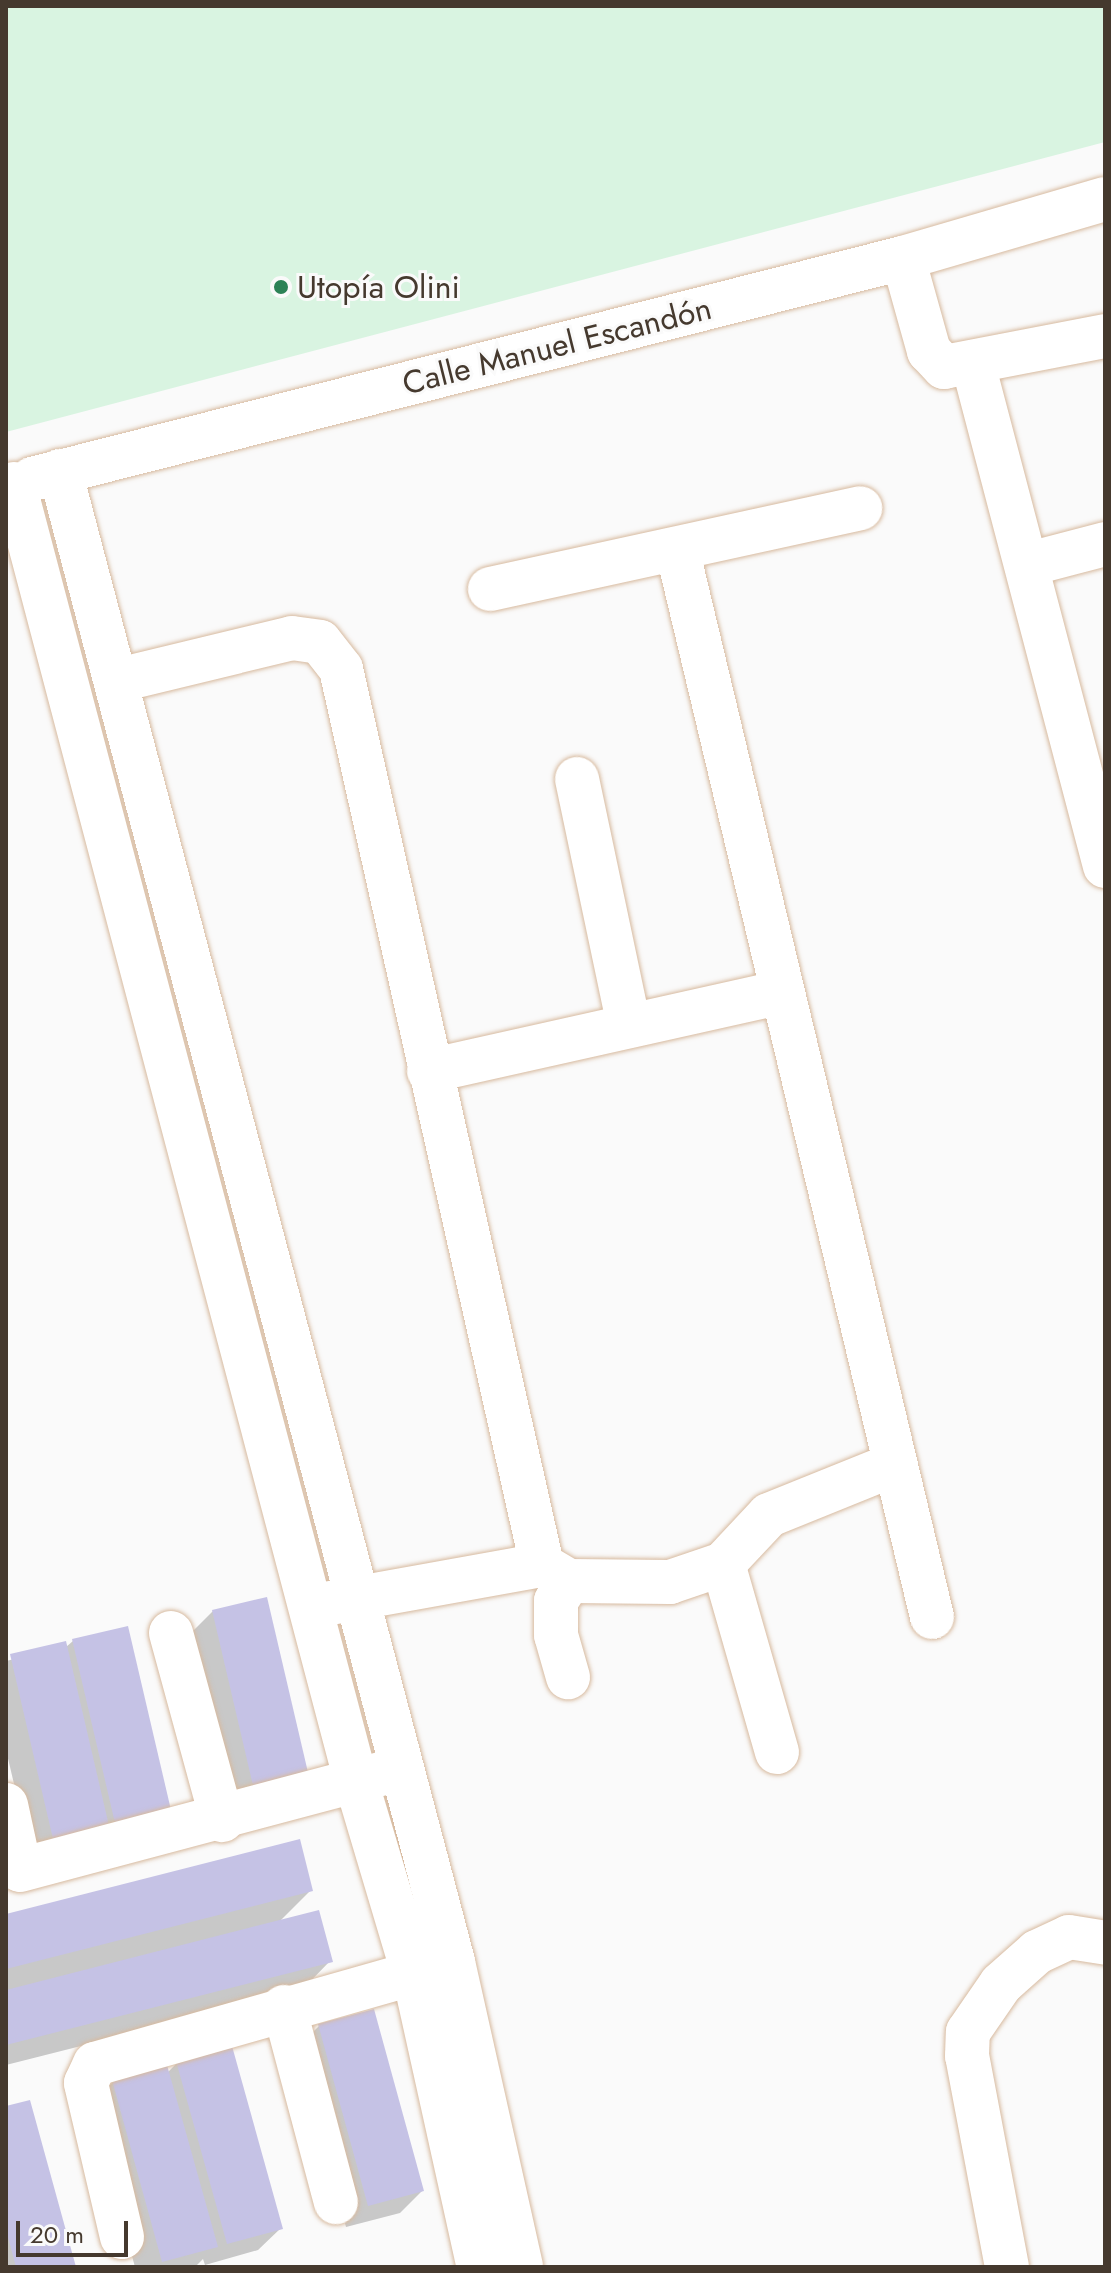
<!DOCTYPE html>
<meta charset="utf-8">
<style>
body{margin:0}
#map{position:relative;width:1111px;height:2273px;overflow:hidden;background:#fafafa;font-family:Jost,sans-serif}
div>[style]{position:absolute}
.green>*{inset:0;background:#d9f4e1}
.shadow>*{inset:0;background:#0003}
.building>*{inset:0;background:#c5c2e5}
.roads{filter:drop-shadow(0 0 2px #d7ba9f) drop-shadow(0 0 2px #d7ba9f)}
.minor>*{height:44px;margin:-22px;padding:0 22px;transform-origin:22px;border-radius:22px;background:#fff}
.dots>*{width:22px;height:22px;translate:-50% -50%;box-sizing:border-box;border:4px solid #fafafa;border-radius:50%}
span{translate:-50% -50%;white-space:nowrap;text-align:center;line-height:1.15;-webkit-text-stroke:6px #fafafa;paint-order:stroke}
.poi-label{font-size:32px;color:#45392e}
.left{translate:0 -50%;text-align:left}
.street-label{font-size:32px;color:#45392e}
.frame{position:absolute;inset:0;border:8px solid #45392e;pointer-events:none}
.scale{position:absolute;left:16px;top:2221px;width:112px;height:36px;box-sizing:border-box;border:4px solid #45392e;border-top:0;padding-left:10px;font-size:24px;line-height:28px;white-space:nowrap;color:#45392e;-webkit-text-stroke:6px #fafafa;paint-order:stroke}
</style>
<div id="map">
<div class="green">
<div style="clip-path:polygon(6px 6px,1105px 6px,1105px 142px,6px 432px)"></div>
</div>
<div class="shadow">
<div style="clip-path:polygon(213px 1611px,308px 1781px,233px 1815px,190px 1634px)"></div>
<div style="clip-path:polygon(73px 1641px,147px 1832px,32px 1860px,6px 1750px,6px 1661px,66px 1647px)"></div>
<div style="clip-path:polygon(311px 1890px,279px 1922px,330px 1961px,302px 1990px,6px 2065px,6px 1916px)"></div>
<div style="clip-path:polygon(319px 2026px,422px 2191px,400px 2213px,346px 2227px,297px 2048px)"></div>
<div style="clip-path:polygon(177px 2063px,281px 2228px,258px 2250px,205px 2265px,203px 2259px,195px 2267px,135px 2267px,90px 2104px,113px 2082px,167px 2073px)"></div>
<div style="clip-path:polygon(6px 2108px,74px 2267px,6px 2267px)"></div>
</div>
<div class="building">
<div style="clip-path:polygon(267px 1597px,310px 1781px,255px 1794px,212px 1610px)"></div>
<div style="clip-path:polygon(128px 1626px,171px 1810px,115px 1823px,72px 1639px)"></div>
<div style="clip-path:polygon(66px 1641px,109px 1826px,53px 1839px,10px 1654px)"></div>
<div style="clip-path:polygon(300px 1839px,313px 1891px,6px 1969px,6px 1914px)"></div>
<div style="clip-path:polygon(319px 1910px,333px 1962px,6px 2045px,6px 1990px)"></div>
<div style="clip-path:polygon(374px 2009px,424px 2191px,368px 2206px,318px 2024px)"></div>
<div style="clip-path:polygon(232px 2046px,283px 2229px,227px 2244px,176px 2061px)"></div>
<div style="clip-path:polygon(167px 2065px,218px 2247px,162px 2262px,112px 2080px)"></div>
<div style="clip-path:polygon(30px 2100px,76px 2267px,16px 2267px,6px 2230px,6px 2106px)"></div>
</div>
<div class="roads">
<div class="minor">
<div style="left:903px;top:258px;width:97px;rotate:74.4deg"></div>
<div style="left:929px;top:351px;width:22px;rotate:47deg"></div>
<div style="left:944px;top:367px;width:164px;rotate:-10.9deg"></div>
<div style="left:973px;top:364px;width:519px;rotate:75.27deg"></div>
<div style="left:60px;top:471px;width:1542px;rotate:75.23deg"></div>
<div style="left:453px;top:1962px;width:312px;rotate:77.4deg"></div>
<div style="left:32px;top:479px;width:899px;rotate:-14.24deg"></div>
<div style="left:903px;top:258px;width:210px;rotate:-16.3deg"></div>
<div style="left:14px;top:484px;width:1341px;rotate:75.23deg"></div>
<div style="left:356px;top:1781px;width:202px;rotate:73.4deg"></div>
<div style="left:414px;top:1975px;width:299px;rotate:77.5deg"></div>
<div style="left:677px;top:549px;width:1098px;rotate:76.57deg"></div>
<div style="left:1029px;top:564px;width:79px;rotate:-14.7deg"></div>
<div style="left:490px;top:589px;width:379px;rotate:-12.3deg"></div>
<div style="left:119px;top:680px;width:178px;rotate:-13.6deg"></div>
<div style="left:292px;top:638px;width:28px;rotate:8deg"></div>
<div style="left:320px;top:642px;width:34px;rotate:52deg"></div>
<div style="left:341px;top:669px;width:918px;rotate:77.36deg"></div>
<div style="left:542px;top:1565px;width:31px;rotate:31deg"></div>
<div style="left:569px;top:1581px;width:24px;rotate:123deg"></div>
<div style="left:556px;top:1601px;width:34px;rotate:90deg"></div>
<div style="left:556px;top:1635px;width:44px;rotate:74.1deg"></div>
<div style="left:577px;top:779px;width:252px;rotate:78.1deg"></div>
<div style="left:429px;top:1071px;width:362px;rotate:-12.6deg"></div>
<div style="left:569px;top:1581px;width:101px;rotate:0.6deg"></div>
<div style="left:670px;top:1582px;width:56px;rotate:-18.8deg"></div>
<div style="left:325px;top:1604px;width:220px;rotate:-10.2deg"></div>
<div style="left:171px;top:1633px;width:194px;rotate:74.7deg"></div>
<div style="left:777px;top:1752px;width:196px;rotate:-106deg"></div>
<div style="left:723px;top:1564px;width:67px;rotate:-46.8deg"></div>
<div style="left:769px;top:1515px;width:136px;rotate:-22deg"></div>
<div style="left:6px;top:1805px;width:66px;rotate:77.8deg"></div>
<div style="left:20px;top:1870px;width:377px;rotate:-14.9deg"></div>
<div style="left:284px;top:2007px;width:202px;rotate:75.1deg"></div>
<div style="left:122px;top:2237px;width:158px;rotate:-103.2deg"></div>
<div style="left:86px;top:2083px;width:21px;rotate:-65deg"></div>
<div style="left:95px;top:2064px;width:362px;rotate:-15.9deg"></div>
<div style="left:1007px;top:2267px;width:215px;rotate:-100.7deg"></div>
<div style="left:967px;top:2056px;width:24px;rotate:-88deg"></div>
<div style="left:968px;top:2032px;width:58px;rotate:-55.5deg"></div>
<div style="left:1001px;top:1984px;width:48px;rotate:-41.6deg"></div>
<div style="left:1037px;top:1952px;width:35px;rotate:-25deg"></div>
<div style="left:1069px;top:1937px;width:36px;rotate:9deg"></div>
</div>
</div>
<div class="dots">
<div style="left:281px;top:287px;background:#2c8256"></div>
</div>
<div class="poi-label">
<span class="left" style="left:297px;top:287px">Utopía Olini</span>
</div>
<div class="street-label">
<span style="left:557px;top:346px;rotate:-14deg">Calle Manuel Escandón</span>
</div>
<div class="frame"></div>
<div class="scale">20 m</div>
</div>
